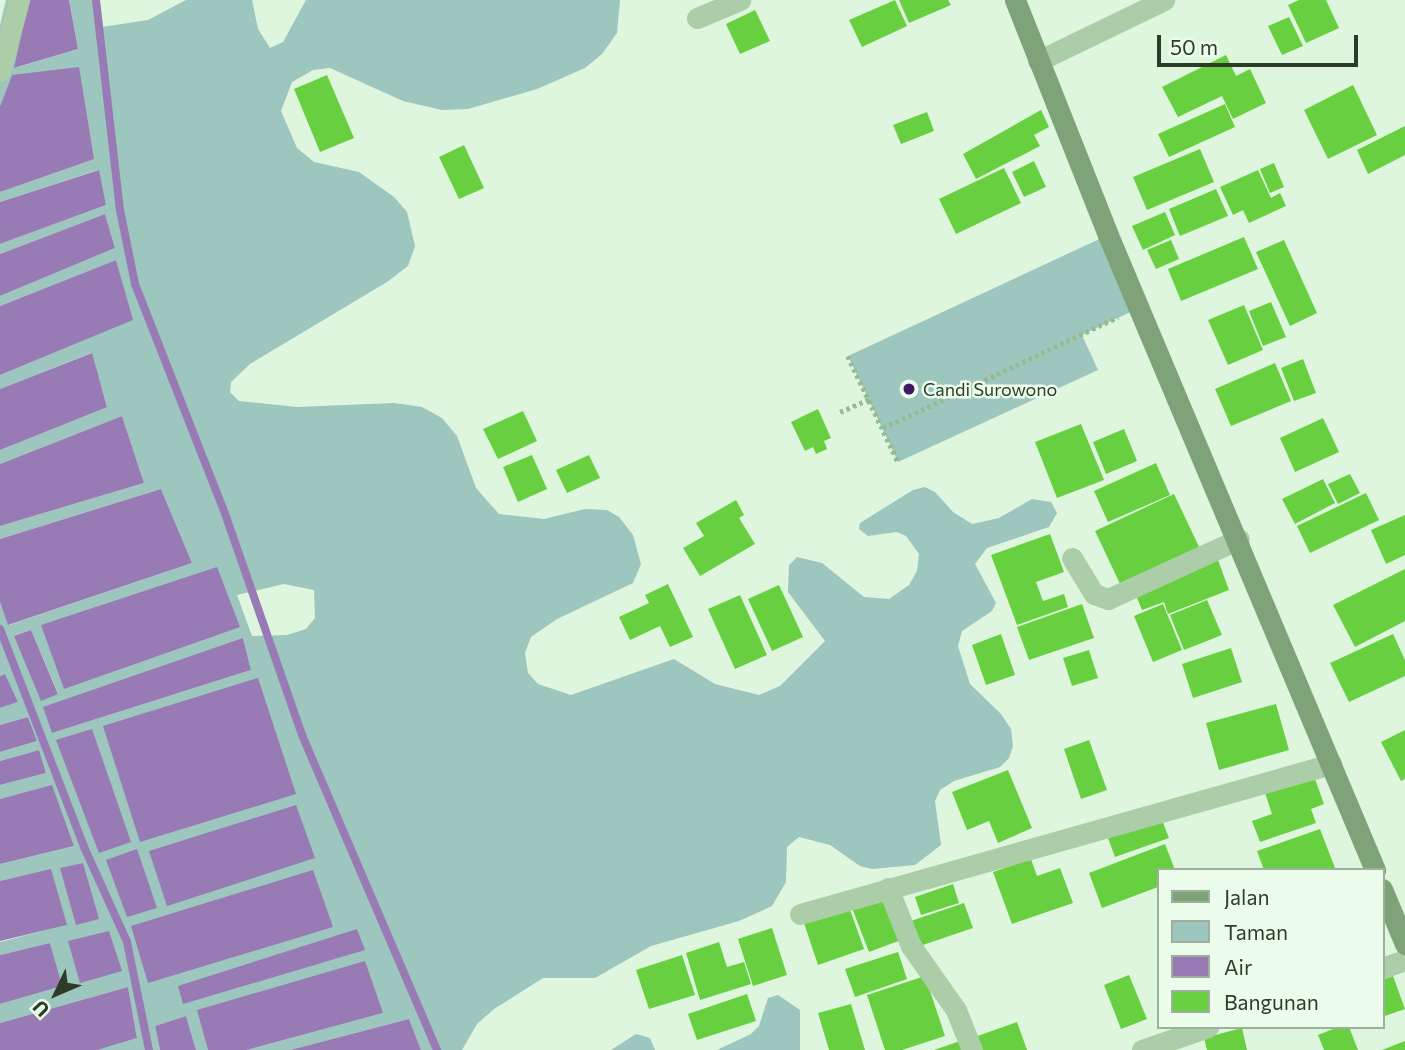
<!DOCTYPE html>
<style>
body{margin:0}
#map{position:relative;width:1405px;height:1050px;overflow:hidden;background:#def5de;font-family:Commissioner,sans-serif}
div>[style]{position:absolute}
.green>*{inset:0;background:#9cc6be}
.water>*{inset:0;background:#987ab5}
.stream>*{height:8px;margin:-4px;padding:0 4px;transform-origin:4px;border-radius:4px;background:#987ab5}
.building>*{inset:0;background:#68d040}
.path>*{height:4.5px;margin-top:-2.25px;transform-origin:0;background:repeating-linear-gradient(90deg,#96bb92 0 3.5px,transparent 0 7px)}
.street>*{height:21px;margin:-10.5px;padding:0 10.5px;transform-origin:10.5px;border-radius:10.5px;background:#abcea8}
.secondary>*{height:21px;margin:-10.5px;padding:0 10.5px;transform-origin:10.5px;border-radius:10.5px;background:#7fa379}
.dots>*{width:19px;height:19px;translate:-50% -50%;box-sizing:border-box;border:4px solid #ebfceb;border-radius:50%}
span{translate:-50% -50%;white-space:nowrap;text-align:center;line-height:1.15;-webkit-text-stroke:5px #ebfceb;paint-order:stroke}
.poi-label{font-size:18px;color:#2d3b29}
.left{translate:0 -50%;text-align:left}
.legend{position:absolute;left:1157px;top:868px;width:228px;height:161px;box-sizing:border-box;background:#ebfceb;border:2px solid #9faf9d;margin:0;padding:9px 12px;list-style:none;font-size:21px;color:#2d3b29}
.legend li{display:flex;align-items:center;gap:14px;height:35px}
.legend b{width:35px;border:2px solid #9faf9d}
.north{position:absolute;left:21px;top:959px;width:70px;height:70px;-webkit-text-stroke:5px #ebfceb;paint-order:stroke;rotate:226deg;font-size:19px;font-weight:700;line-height:28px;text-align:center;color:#2d3b29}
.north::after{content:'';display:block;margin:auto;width:24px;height:32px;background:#2d3b29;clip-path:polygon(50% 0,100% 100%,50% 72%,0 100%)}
.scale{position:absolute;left:1157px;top:35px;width:201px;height:32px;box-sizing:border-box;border:4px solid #2d3b29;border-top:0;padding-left:9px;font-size:21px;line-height:24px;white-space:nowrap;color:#2d3b29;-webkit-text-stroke:5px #ebfceb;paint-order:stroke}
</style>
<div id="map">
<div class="green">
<div style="clip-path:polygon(evenodd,6px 0,29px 0,15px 68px,78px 49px,69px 0,96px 0,102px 27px,148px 20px,186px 0,252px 0,258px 29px,270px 48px,283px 42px,306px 0,620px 0,617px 33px,602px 54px,585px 68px,537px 89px,468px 109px,442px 110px,403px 101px,330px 68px,313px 70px,292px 82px,281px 111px,297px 148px,314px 162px,359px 172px,394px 197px,407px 212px,415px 246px,408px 266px,387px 282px,250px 364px,231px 382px,230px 392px,239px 401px,297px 407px,394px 403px,422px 407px,442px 418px,457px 436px,476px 488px,499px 514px,544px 519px,585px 509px,607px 510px,619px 517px,633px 535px,641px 564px,633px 583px,557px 619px,531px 637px,525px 653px,528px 673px,538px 684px,571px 695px,674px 659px,715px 684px,759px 695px,780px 686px,825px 641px,788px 592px,789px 565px,797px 557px,822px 563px,864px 597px,889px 599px,909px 585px,917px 571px,919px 554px,906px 536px,897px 532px,868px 536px,859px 529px,860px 523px,913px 490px,925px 487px,935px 492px,953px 512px,972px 524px,999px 518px,1032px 499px,1051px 502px,1057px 513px,1049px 527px,987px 548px,975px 564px,996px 603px,992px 611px,962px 631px,958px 646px,970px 684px,1001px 714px,1011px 729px,1013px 746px,1009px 758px,1000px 767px,954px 781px,940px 790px,935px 801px,941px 845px,915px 865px,872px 869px,860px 866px,830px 845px,799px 837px,787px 847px,786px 882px,772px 906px,739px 921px,651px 946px,595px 978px,543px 978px,494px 1009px,477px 1024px,462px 1050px,421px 1050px,409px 1019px,290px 1050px,247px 1050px,383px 1013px,198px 1010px,208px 1050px,196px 1050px,186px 1016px,155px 1026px,160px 1050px,98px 1050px,137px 1038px,128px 987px,0 1023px,0 1004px,61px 986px,50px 943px,0 955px,0 942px,66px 925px,51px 870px,0 881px,0 864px,74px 846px,52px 786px,0 799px,0 785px,46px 773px,39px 750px,0 761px,0 752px,37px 741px,28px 717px,0 725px,0 708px,18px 702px,5px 674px,0 676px,0 602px,9px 625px,192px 563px,161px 489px,0 539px,0 526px,144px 483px,122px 416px,0 464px,0 450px,107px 406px,91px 353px,0 389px,0 375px,132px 320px,116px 260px,0 306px,0 296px,115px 248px,105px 214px,0 254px,0 244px,106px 205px,98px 170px,0 202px,0 192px,93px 159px,12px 75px,0 106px,0 25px,6px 0,284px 584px,314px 590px,315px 618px,306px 629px,287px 635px,252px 636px,237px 595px,284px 584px,6px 0,31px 630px,58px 693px,58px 694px,14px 636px,31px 630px,6px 0,243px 638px,251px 670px,52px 733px,243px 638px)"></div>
<div style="clip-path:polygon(1108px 235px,1141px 307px,1082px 335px,1098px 370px,898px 462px,848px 356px)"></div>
<div style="clip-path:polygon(778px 995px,800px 1010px,800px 1050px,717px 1050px,751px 1034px,759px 1026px,768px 998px)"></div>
<div style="clip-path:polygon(636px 1034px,650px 1038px,655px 1050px,611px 1050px)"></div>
</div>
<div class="water">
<div style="clip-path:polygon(29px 0,69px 0,78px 49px,14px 68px)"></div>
<div style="clip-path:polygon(79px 67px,94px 159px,0 192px,0 106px,12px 75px)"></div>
<div style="clip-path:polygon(99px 170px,106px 205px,0 244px,0 202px)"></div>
<div style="clip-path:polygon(105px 214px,115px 248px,0 296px,0 254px)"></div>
<div style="clip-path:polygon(116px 260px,133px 320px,0 375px,0 306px)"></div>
<div style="clip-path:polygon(92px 353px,107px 407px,0 450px,0 389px)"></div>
<div style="clip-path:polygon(122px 416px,144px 483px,0 526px,0 464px)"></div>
<div style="clip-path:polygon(161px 489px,192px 563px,8px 625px,0 602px,0 539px)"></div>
<div style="clip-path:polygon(217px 567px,240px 627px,64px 689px,41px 625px)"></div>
<div style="clip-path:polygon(31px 630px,58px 694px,41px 701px,14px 636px)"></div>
<div style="clip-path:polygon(243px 638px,251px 670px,52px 733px,43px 707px)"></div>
<div style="clip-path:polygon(5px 674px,18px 702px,0 708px,0 676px)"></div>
<div style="clip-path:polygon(258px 678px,296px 794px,140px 842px,103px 726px)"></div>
<div style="clip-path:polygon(28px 717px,37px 741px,0 752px,0 725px)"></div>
<div style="clip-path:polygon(92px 729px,131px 842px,99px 853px,56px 740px)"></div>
<div style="clip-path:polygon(39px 750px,46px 773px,0 785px,0 761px)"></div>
<div style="clip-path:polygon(52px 785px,74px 846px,0 864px,0 799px)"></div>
<div style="clip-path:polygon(296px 805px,315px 858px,167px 906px,149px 851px)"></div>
<div style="clip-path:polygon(137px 849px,157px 908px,127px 917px,106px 860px)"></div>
<div style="clip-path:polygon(83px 863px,99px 919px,76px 925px,60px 868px)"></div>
<div style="clip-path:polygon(51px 869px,67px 925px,0 941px,0 881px)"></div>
<div style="clip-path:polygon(313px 870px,333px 927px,148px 983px,131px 926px)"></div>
<div style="clip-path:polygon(357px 929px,365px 950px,183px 1004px,178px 986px)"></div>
<div style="clip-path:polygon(109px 931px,122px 971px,80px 983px,68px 941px)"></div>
<div style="clip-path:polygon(50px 943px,62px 986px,0 1004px,0 955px)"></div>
<div style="clip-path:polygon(365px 961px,383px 1013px,247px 1050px,208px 1050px,197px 1010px)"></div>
<div style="clip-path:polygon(128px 987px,137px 1038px,98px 1050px,0 1050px,0 1023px)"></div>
<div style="clip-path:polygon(186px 1016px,196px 1050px,160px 1050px,155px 1026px)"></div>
<div style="clip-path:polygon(409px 1019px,421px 1050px,290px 1050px,386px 1025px)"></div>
</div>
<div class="stream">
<div style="left:96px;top:0;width:211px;rotate:83.5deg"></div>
<div style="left:120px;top:210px;width:76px;rotate:78.5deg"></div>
<div style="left:135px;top:284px;width:241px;rotate:68.6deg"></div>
<div style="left:223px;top:508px;width:240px;rotate:70.8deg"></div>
<div style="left:302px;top:735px;width:343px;rotate:66.8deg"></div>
<div style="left:0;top:629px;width:234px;rotate:68.9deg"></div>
<div style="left:84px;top:847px;width:104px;rotate:65.6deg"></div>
<div style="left:127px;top:942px;width:110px;rotate:78.5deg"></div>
</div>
<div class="building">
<div style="clip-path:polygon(895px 0,907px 26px,862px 47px,849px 20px)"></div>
<div style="clip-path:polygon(899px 0,948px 0,951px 5px,909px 23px)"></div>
<div style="clip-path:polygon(1299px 0,1326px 0,1339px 28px,1306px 43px,1288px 5px)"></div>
<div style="clip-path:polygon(755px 10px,770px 41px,740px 54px,726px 24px)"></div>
<div style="clip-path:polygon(1289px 17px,1303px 46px,1282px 55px,1268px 26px)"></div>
<div style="clip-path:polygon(1226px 55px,1236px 76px,1250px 69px,1266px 103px,1233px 119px,1222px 96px,1178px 117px,1162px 87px)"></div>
<div style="clip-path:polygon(327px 75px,354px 138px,320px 152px,294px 89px)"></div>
<div style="clip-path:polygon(1353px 85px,1377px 135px,1328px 159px,1304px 110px)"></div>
<div style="clip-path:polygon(1225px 104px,1235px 127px,1169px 157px,1158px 134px)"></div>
<div style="clip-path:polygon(1041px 110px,1049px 127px,1034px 135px,1040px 146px,976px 179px,963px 154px)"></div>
<div style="clip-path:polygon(927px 112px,934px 131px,901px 144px,893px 125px)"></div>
<div style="clip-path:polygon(1405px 126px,1405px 155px,1368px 174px,1357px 150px)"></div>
<div style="clip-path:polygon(464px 145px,484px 188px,459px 199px,439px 157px)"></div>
<div style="clip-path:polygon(1200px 149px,1214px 182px,1147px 210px,1133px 177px)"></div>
<div style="clip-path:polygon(1034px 161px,1046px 187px,1024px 197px,1012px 172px)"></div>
<div style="clip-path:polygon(1274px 163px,1284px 187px,1270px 193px,1260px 169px)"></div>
<div style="clip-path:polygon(1004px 168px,1021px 203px,956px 234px,939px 199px)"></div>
<div style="clip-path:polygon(1258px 170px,1271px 198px,1280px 193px,1286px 206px,1249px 223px,1243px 210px,1233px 215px,1220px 187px)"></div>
<div style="clip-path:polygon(1216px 189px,1228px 216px,1180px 236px,1169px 209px)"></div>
<div style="clip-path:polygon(1165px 212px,1175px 235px,1143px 250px,1132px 226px)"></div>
<div style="clip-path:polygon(1244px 237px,1258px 269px,1181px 301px,1168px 269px)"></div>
<div style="clip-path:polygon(1171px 240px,1179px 259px,1156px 269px,1147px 250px)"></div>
<div style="clip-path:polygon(1284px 240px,1317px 313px,1290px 326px,1256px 252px)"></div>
<div style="clip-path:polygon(1271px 302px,1286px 337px,1263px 346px,1249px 311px)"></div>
<div style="clip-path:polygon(1244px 305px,1263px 350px,1228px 365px,1208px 320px)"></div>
<div style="clip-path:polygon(1303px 359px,1316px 393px,1294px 401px,1281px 368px)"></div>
<div style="clip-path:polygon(1275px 363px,1291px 401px,1231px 426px,1215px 389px)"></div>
<div style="clip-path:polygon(818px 409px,831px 438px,824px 441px,827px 449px,816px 454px,813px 447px,805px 451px,791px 422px)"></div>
<div style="clip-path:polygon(523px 411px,537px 441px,498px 459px,483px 429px)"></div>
<div style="clip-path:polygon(1323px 418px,1339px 452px,1295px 472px,1280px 438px)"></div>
<div style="clip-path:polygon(1081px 424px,1104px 480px,1057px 498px,1035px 442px)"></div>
<div style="clip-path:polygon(1124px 429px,1137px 461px,1106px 474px,1093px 442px)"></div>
<div style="clip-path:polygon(532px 455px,547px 489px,518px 502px,503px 467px)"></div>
<div style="clip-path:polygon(589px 455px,600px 478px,567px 493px,556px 470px)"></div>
<div style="clip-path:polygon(1156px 463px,1170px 495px,1108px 522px,1094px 491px)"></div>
<div style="clip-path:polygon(1350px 474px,1360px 493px,1338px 504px,1328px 484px)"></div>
<div style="clip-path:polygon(1323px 479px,1335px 503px,1295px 524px,1282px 499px)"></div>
<div style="clip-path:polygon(1366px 493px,1379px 520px,1310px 553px,1297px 526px)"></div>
<div style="clip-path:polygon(1174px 494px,1201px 551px,1122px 588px,1095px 531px)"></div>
<div style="clip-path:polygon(736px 500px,744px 515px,739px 518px,755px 544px,700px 576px,683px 548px,704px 536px,696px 523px)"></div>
<div style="clip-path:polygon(1405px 515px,1405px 555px,1386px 564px,1371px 530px)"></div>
<div style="clip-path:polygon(1050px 534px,1064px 572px,1036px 582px,1043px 601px,1064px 594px,1068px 607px,1017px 625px,991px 555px)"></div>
<div style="clip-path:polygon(1218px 560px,1229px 590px,1168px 614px,1164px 602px,1142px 610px,1135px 593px)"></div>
<div style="clip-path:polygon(1405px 569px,1405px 621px,1355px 647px,1333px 605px)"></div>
<div style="clip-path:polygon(668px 584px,693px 637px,670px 647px,660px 626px,630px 640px,619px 617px,649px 603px,645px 595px)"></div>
<div style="clip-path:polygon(779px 585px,803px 637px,772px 651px,748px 599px)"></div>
<div style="clip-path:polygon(740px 595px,767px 655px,735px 669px,708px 609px)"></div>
<div style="clip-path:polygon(1207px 600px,1222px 635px,1184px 650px,1170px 615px)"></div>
<div style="clip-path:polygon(1082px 604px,1094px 638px,1029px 660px,1017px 627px)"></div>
<div style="clip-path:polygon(1163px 604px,1182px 650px,1153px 662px,1134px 616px)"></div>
<div style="clip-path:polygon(1001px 634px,1015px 675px,986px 685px,972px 645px)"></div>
<div style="clip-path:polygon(1393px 634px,1405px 660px,1405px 676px,1349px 702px,1330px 663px)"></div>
<div style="clip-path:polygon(1231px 648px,1242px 682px,1193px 698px,1182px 664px)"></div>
<div style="clip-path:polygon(1089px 650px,1098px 678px,1072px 686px,1063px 658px)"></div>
<div style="clip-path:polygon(1276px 704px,1289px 750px,1219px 770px,1206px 723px)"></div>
<div style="clip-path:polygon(1405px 730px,1405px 779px,1401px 781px,1381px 742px)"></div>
<div style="clip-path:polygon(1089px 740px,1107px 790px,1081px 799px,1064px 749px)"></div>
<div style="clip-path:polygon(1008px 770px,1032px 828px,998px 843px,989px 821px,967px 830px,952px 792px)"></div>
<div style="clip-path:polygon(1314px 776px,1324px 804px,1311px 809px,1316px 823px,1260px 842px,1252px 821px,1272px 814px,1265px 793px)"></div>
<div style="clip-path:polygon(1160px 815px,1169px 838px,1115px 857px,1107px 835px)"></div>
<div style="clip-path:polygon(1320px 829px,1335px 868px,1264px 870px,1257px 851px)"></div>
<div style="clip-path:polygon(1165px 844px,1175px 870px,1158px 870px,1158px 887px,1102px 908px,1089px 873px)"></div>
<div style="clip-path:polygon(1031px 859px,1037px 876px,1060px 868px,1073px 903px,1012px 924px,993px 872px)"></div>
<div style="clip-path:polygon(953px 884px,959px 903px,921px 915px,915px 897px)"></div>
<div style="clip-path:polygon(884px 896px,901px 940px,869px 952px,852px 908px)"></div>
<div style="clip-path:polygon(964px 903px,973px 928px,914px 948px,905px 923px)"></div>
<div style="clip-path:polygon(848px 904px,864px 949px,818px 965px,803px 920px)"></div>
<div style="clip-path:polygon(772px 928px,787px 975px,753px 986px,738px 939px)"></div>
<div style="clip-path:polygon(719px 942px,727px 967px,744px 962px,751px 984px,700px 1000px,686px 953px)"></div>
<div style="clip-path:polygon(898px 952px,907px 979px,855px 997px,845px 969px)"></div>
<div style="clip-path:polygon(682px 955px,695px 995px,649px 1009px,636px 970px)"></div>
<div style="clip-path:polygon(1129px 975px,1147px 1019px,1121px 1029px,1104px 985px)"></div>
<div style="clip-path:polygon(925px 976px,945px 1036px,902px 1050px,885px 1050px,867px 995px)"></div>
<div style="clip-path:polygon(1393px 976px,1405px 1009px,1382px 1017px,1382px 980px)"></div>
<div style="clip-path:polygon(747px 994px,756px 1021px,697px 1040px,688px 1014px)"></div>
<div style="clip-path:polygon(851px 1004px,865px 1050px,829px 1050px,818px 1013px)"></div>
<div style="clip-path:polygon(1017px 1022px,1027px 1050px,977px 1050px,972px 1038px)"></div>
<div style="clip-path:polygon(1338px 1027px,1349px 1027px,1358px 1050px,1324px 1050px,1318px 1035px)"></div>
<div style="clip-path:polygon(1242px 1028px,1247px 1050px,1207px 1050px,1204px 1038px)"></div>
<div style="clip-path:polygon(963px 1040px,967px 1050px,934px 1050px)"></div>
<div style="clip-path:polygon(1405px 1041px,1405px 1050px,1382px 1050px)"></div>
</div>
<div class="path">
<div style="left:848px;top:356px;width:117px;rotate:64.7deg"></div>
<div style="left:840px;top:412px;width:32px;rotate:-24deg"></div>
<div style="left:883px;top:428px;width:260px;rotate:-25.3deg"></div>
</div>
<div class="street">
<div style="left:697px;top:18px;width:47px;rotate:-22.7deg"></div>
<div style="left:1038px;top:61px;width:140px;rotate:-25.8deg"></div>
<div style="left:0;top:71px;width:73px;rotate:-75deg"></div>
<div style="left:1072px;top:558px;width:42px;rotate:58.6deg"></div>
<div style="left:1094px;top:594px;width:15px;rotate:20deg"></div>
<div style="left:1108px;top:599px;width:144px;rotate:-24.6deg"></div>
<div style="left:888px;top:888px;width:62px;rotate:68.4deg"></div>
<div style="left:911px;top:946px;width:78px;rotate:54.9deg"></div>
<div style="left:956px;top:1010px;width:43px;rotate:68.2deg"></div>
<div style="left:800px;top:914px;width:552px;rotate:-15.77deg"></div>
<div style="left:1382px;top:968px;width:24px;rotate:-19deg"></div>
<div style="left:1142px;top:1050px;width:70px;rotate:-19.2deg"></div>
</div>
<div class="secondary">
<div style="left:1015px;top:0;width:253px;rotate:68.4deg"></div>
<div style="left:1108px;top:235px;width:689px;rotate:67.19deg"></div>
<div style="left:1382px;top:889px;width:60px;rotate:67.3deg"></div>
</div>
<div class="dots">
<div style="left:909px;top:389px;background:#401a61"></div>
</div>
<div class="poi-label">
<span class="left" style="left:923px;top:389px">Candi Surowono</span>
</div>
<ul class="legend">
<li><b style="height:9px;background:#7fa379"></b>Jalan</li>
<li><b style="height:19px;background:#9cc6be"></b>Taman</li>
<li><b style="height:19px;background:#987ab5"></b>Air</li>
<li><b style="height:19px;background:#68d040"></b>Bangunan</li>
</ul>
<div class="north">U</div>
<div class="scale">50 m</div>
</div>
